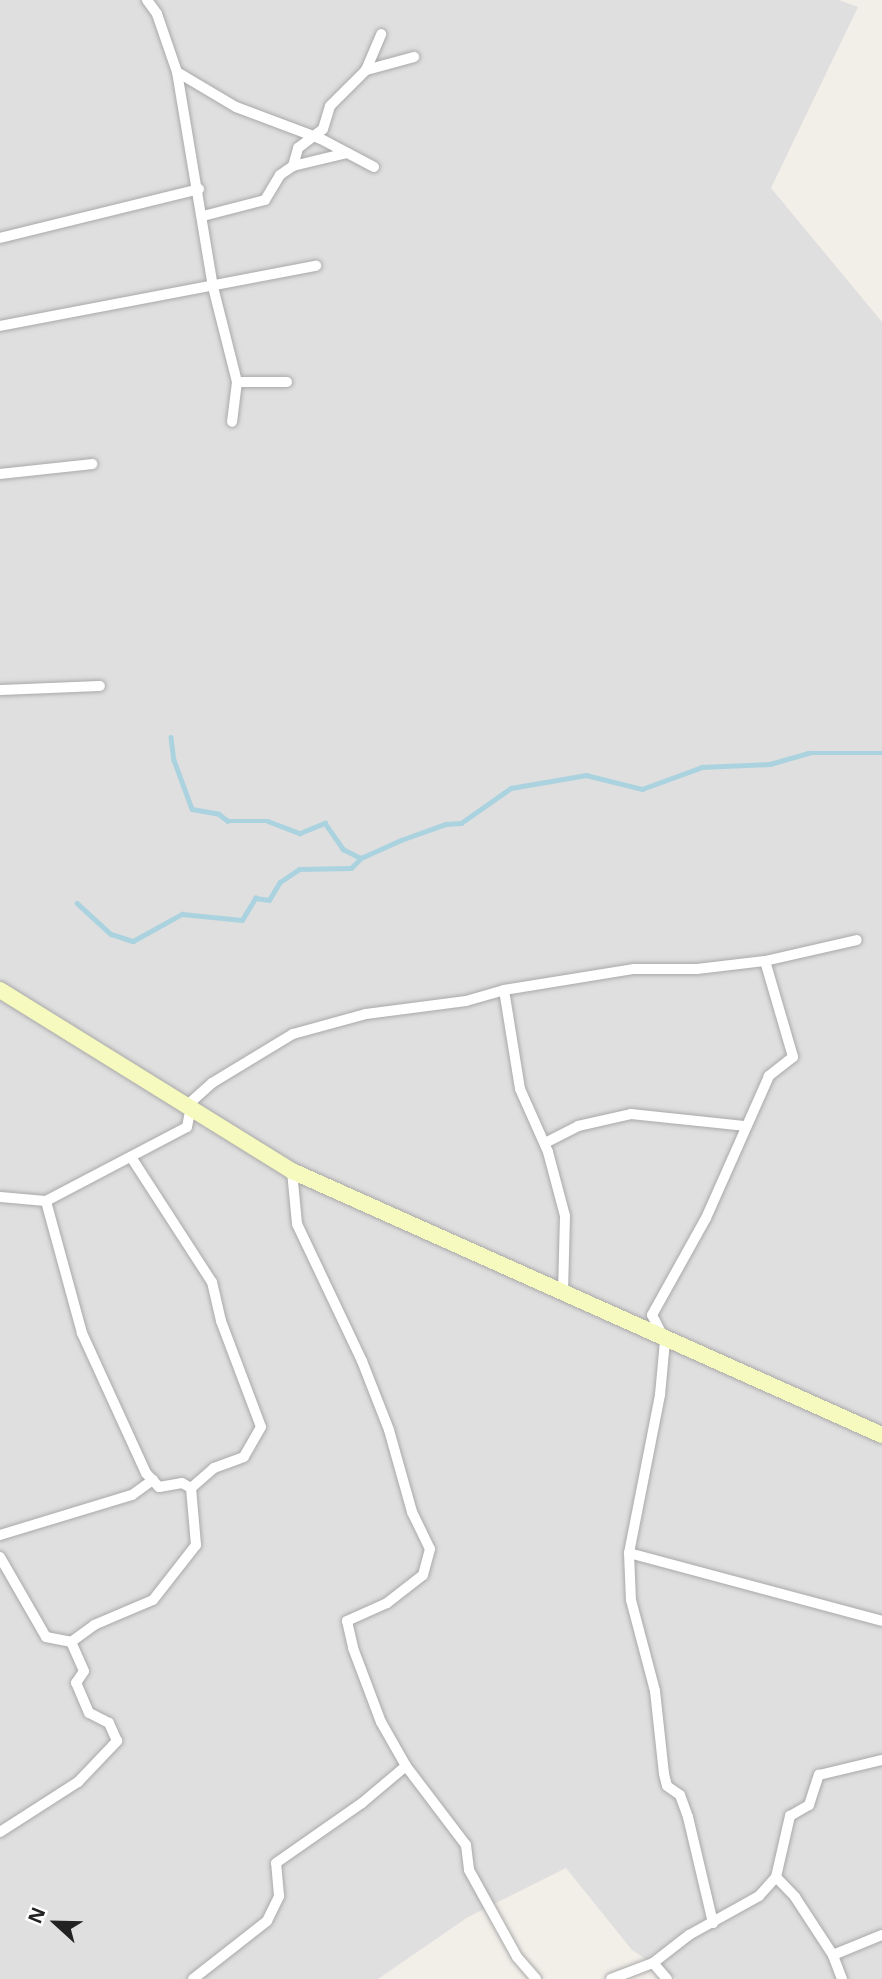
<!DOCTYPE html>
<style>
body{margin:0}
#map{position:relative;width:882px;height:1979px;overflow:hidden;background:#f2efe9;font-family:"Noto Sans",sans-serif}
div>[style]{position:absolute}
.residential>*{inset:0;background:#e0dfdf}
.stream>*{height:4.5px;margin:-2.25px;padding:0 2.25px;transform-origin:2.25px;border-radius:2.25px;background:#aad3df}
.roads{filter:drop-shadow(0 0 2px #a9a9a9) drop-shadow(0 0 2px #a9a9a9)}
.street>*{height:10px;margin:-5px;padding:0 5px;transform-origin:5px;border-radius:5px;background:#fff}
.secondary>*{height:16px;margin:-8px;padding:0 8px;transform-origin:8px;border-radius:8px;background:#f7fabf}
span{translate:-50% -50%;white-space:nowrap;text-align:center;line-height:1.15;-webkit-text-stroke:7px #fff;paint-order:stroke}
.north{position:absolute;left:21px;top:1888px;width:70px;height:70px;-webkit-text-stroke:5px #fff;paint-order:stroke;rotate:292deg;font-size:19px;font-weight:700;line-height:28px;text-align:center;color:#222}
.north::after{content:'';display:block;margin:auto;width:24px;height:32px;background:#222;clip-path:polygon(50% 0,100% 100%,50% 72%,0 100%)}
</style>
<div id="map">
<div class="residential">
<div style="clip-path:polygon(0 0,839px 0,858px 7px,771px 188px,882px 322px,882px 1979px,677px 1979px,632px 1950px,566px 1868px,468px 1917px,378px 1979px,0 1979px)"></div>
</div>
<div class="stream">
<div style="left:171px;top:737px;width:23px;rotate:83deg"></div>
<div style="left:174px;top:760px;width:52px;rotate:69.8deg"></div>
<div style="left:192px;top:809px;width:27px;rotate:10deg"></div>
<div style="left:219px;top:814px;width:11px;rotate:38deg"></div>
<div style="left:228px;top:821px;width:40px"></div>
<div style="left:268px;top:821px;width:34px;rotate:21deg"></div>
<div style="left:300px;top:833px;width:27px;rotate:-22deg"></div>
<div style="left:325px;top:823px;width:32px;rotate:55deg"></div>
<div style="left:343px;top:849px;width:20px;rotate:27deg"></div>
<div style="left:77px;top:903px;width:46px;rotate:42.4deg"></div>
<div style="left:111px;top:934px;width:23px;rotate:18deg"></div>
<div style="left:133px;top:941px;width:56px;rotate:-28.9deg"></div>
<div style="left:182px;top:914px;width:60px;rotate:5.7deg"></div>
<div style="left:242px;top:920px;width:26px;rotate:-59deg"></div>
<div style="left:255px;top:898px;width:14px;rotate:8deg"></div>
<div style="left:269px;top:900px;width:21px;rotate:-59deg"></div>
<div style="left:280px;top:882px;width:23px;rotate:-34deg"></div>
<div style="left:299px;top:869px;width:52px;rotate:-1.1deg"></div>
<div style="left:351px;top:868px;width:14px;rotate:-45deg"></div>
<div style="left:361px;top:858px;width:44px;rotate:-24.2deg"></div>
<div style="left:401px;top:840px;width:48px;rotate:-19.6deg"></div>
<div style="left:446px;top:824px;width:15px;rotate:-4deg"></div>
<div style="left:461px;top:823px;width:61px;rotate:-35deg"></div>
<div style="left:511px;top:788px;width:76px;rotate:-9.8deg"></div>
<div style="left:586px;top:775px;width:58px;rotate:14deg"></div>
<div style="left:642px;top:789px;width:64px;rotate:-20.1deg"></div>
<div style="left:702px;top:767px;width:68px;rotate:-2.5deg"></div>
<div style="left:770px;top:764px;width:40px;rotate:-16deg"></div>
<div style="left:808px;top:753px;width:74px"></div>
</div>
<div class="roads">
<div class="street">
<div style="left:147px;top:0;width:17px;rotate:54deg"></div>
<div style="left:157px;top:14px;width:61px;rotate:71deg"></div>
<div style="left:177px;top:72px;width:218px;rotate:80.5deg"></div>
<div style="left:213px;top:287px;width:98px;rotate:75.8deg"></div>
<div style="left:237px;top:382px;width:40px;rotate:97.1deg"></div>
<div style="left:366px;top:70px;width:50px;rotate:-15.2deg"></div>
<div style="left:177px;top:72px;width:69px;rotate:30.7deg"></div>
<div style="left:236px;top:107px;width:91px;rotate:20.6deg"></div>
<div style="left:321px;top:139px;width:60px;rotate:27.8deg"></div>
<div style="left:293px;top:166px;width:56px;rotate:-13.5deg"></div>
<div style="left:203px;top:216px;width:64px;rotate:-14.5deg"></div>
<div style="left:265px;top:200px;width:29px;rotate:-59deg"></div>
<div style="left:280px;top:175px;width:16px;rotate:-35deg"></div>
<div style="left:293px;top:166px;width:19px;rotate:-74deg"></div>
<div style="left:298px;top:148px;width:31px;rotate:-37deg"></div>
<div style="left:323px;top:129px;width:24px;rotate:-73deg"></div>
<div style="left:330px;top:106px;width:51px;rotate:-45deg"></div>
<div style="left:366px;top:70px;width:39px;rotate:-67deg"></div>
<div style="left:0;top:238px;width:205px;rotate:-13.8deg"></div>
<div style="left:0;top:326px;width:322px;rotate:-10.8deg"></div>
<div style="left:237px;top:382px;width:50px"></div>
<div style="left:0;top:474px;width:93px;rotate:-6.2deg"></div>
<div style="left:0;top:690px;width:100px;rotate:-2.3deg"></div>
<div style="left:765px;top:961px;width:100px;rotate:73.7deg"></div>
<div style="left:793px;top:1057px;width:31px;rotate:142deg"></div>
<div style="left:769px;top:1076px;width:155px;rotate:113.9deg"></div>
<div style="left:706px;top:1218px;width:111px;rotate:119.1deg"></div>
<div style="left:652px;top:1315px;width:29px;rotate:63deg"></div>
<div style="left:665px;top:1341px;width:54px;rotate:95.3deg"></div>
<div style="left:660px;top:1395px;width:161px;rotate:101.1deg"></div>
<div style="left:629px;top:1553px;width:262px;rotate:15deg"></div>
<div style="left:504px;top:990px;width:100px;rotate:80.8deg"></div>
<div style="left:520px;top:1089px;width:69px;rotate:66deg"></div>
<div style="left:548px;top:1152px;width:66px;rotate:75.1deg"></div>
<div style="left:565px;top:1216px;width:78px;rotate:91.5deg"></div>
<div style="left:545px;top:1143px;width:37px;rotate:-27deg"></div>
<div style="left:578px;top:1126px;width:54px;rotate:-12.8deg"></div>
<div style="left:631px;top:1114px;width:116px;rotate:6deg"></div>
<div style="left:131px;top:1157px;width:149px;rotate:57.1deg"></div>
<div style="left:212px;top:1282px;width:40px;rotate:77deg"></div>
<div style="left:221px;top:1321px;width:113px;rotate:69.3deg"></div>
<div style="left:261px;top:1427px;width:34px;rotate:120deg"></div>
<div style="left:244px;top:1457px;width:32px;rotate:160deg"></div>
<div style="left:214px;top:1468px;width:30px;rotate:139deg"></div>
<div style="left:292px;top:1171px;width:53px;rotate:84.6deg"></div>
<div style="left:297px;top:1224px;width:152px;rotate:64.6deg"></div>
<div style="left:362px;top:1361px;width:74px;rotate:68.6deg"></div>
<div style="left:389px;top:1430px;width:85px;rotate:74.3deg"></div>
<div style="left:412px;top:1512px;width:41px;rotate:64.1deg"></div>
<div style="left:430px;top:1549px;width:27px;rotate:105deg"></div>
<div style="left:423px;top:1575px;width:46px;rotate:142.1deg"></div>
<div style="left:387px;top:1603px;width:44px;rotate:155.8deg"></div>
<div style="left:347px;top:1621px;width:28px;rotate:77deg"></div>
<div style="left:353px;top:1648px;width:79px;rotate:69.3deg"></div>
<div style="left:381px;top:1722px;width:51px;rotate:60.4deg"></div>
<div style="left:406px;top:1766px;width:99px;rotate:52.8deg"></div>
<div style="left:466px;top:1845px;width:25px;rotate:83deg"></div>
<div style="left:469px;top:1870px;width:99px;rotate:61.1deg"></div>
<div style="left:517px;top:1957px;width:29px;rotate:49deg"></div>
<div style="left:0;top:1197px;width:46px;rotate:5deg"></div>
<div style="left:0;top:1535px;width:138px;rotate:-16.9deg"></div>
<div style="left:132px;top:1495px;width:26px;rotate:-36deg"></div>
<div style="left:629px;top:1553px;width:47px;rotate:87.6deg"></div>
<div style="left:631px;top:1600px;width:94px;rotate:75.2deg"></div>
<div style="left:655px;top:1691px;width:83px;rotate:83.8deg"></div>
<div style="left:664px;top:1774px;width:12px;rotate:76deg"></div>
<div style="left:667px;top:1786px;width:16px;rotate:35deg"></div>
<div style="left:680px;top:1795px;width:23px;rotate:70deg"></div>
<div style="left:688px;top:1817px;width:109px;rotate:76.7deg"></div>
<div style="left:0;top:1557px;width:92px;rotate:60.1deg"></div>
<div style="left:46px;top:1637px;width:25px;rotate:11deg"></div>
<div style="left:0;top:1832px;width:93px;rotate:-32.7deg"></div>
<div style="left:78px;top:1782px;width:57px;rotate:-46.4deg"></div>
<div style="left:117px;top:1741px;width:20px;rotate:-114deg"></div>
<div style="left:109px;top:1723px;width:22px;rotate:-153deg"></div>
<div style="left:89px;top:1713px;width:33px;rotate:-113deg"></div>
<div style="left:76px;top:1683px;width:14px;rotate:-56deg"></div>
<div style="left:84px;top:1671px;width:32px;rotate:-114deg"></div>
<div style="left:71px;top:1642px;width:29px;rotate:-36deg"></div>
<div style="left:94px;top:1625px;width:64px;rotate:-23deg"></div>
<div style="left:153px;top:1600px;width:70px;rotate:-52deg"></div>
<div style="left:196px;top:1545px;width:57px;rotate:-95deg"></div>
<div style="left:191px;top:1488px;width:10px;rotate:-151deg"></div>
<div style="left:182px;top:1483px;width:23px;rotate:170deg"></div>
<div style="left:159px;top:1487px;width:19px;rotate:-133deg"></div>
<div style="left:146px;top:1473px;width:154px;rotate:-114.6deg"></div>
<div style="left:82px;top:1333px;width:137px;rotate:-105.3deg"></div>
<div style="left:46px;top:1201px;width:159px;rotate:-27.7deg"></div>
<div style="left:187px;top:1127px;width:26px;rotate:-79deg"></div>
<div style="left:192px;top:1101px;width:27px;rotate:-42deg"></div>
<div style="left:212px;top:1083px;width:95px;rotate:-31.2deg"></div>
<div style="left:293px;top:1034px;width:76px;rotate:-15.3deg"></div>
<div style="left:366px;top:1014px;width:101px;rotate:-7.4deg"></div>
<div style="left:466px;top:1001px;width:40px;rotate:-16deg"></div>
<div style="left:504px;top:990px;width:132px;rotate:-9.2deg"></div>
<div style="left:634px;top:969px;width:63px"></div>
<div style="left:697px;top:969px;width:68px;rotate:-6.7deg"></div>
<div style="left:765px;top:961px;width:94px;rotate:-12.9deg"></div>
<div style="left:776px;top:1877px;width:28px;rotate:46deg"></div>
<div style="left:795px;top:1897px;width:69px;rotate:56.8deg"></div>
<div style="left:193px;top:1979px;width:94px;rotate:-38.1deg"></div>
<div style="left:267px;top:1921px;width:28px;rotate:-64deg"></div>
<div style="left:279px;top:1896px;width:33px;rotate:-95deg"></div>
<div style="left:276px;top:1863px;width:105px;rotate:-34.9deg"></div>
<div style="left:362px;top:1803px;width:57px;rotate:-40.1deg"></div>
<div style="left:611px;top:1979px;width:45px;rotate:-20.9deg"></div>
<div style="left:667px;top:1979px;width:21px;rotate:-131deg"></div>
<div style="left:653px;top:1963px;width:46px;rotate:-37.9deg"></div>
<div style="left:689px;top:1935px;width:80px;rotate:-29.1deg"></div>
<div style="left:759px;top:1896px;width:25px;rotate:-48deg"></div>
<div style="left:776px;top:1877px;width:63px;rotate:-77.1deg"></div>
<div style="left:790px;top:1816px;width:22px;rotate:-30deg"></div>
<div style="left:809px;top:1805px;width:32px;rotate:-72deg"></div>
<div style="left:819px;top:1775px;width:65px;rotate:-13.4deg"></div>
<div style="left:842px;top:1979px;width:26px;rotate:-111deg"></div>
<div style="left:833px;top:1955px;width:53px;rotate:-22.2deg"></div>
</div>
<div class="secondary">
<div style="left:0;top:990px;width:344px;rotate:31.8deg"></div>
<div style="left:292px;top:1171px;width:646px;rotate:24.11deg"></div>
</div>
</div>
<div class="north">N</div>
</div>
